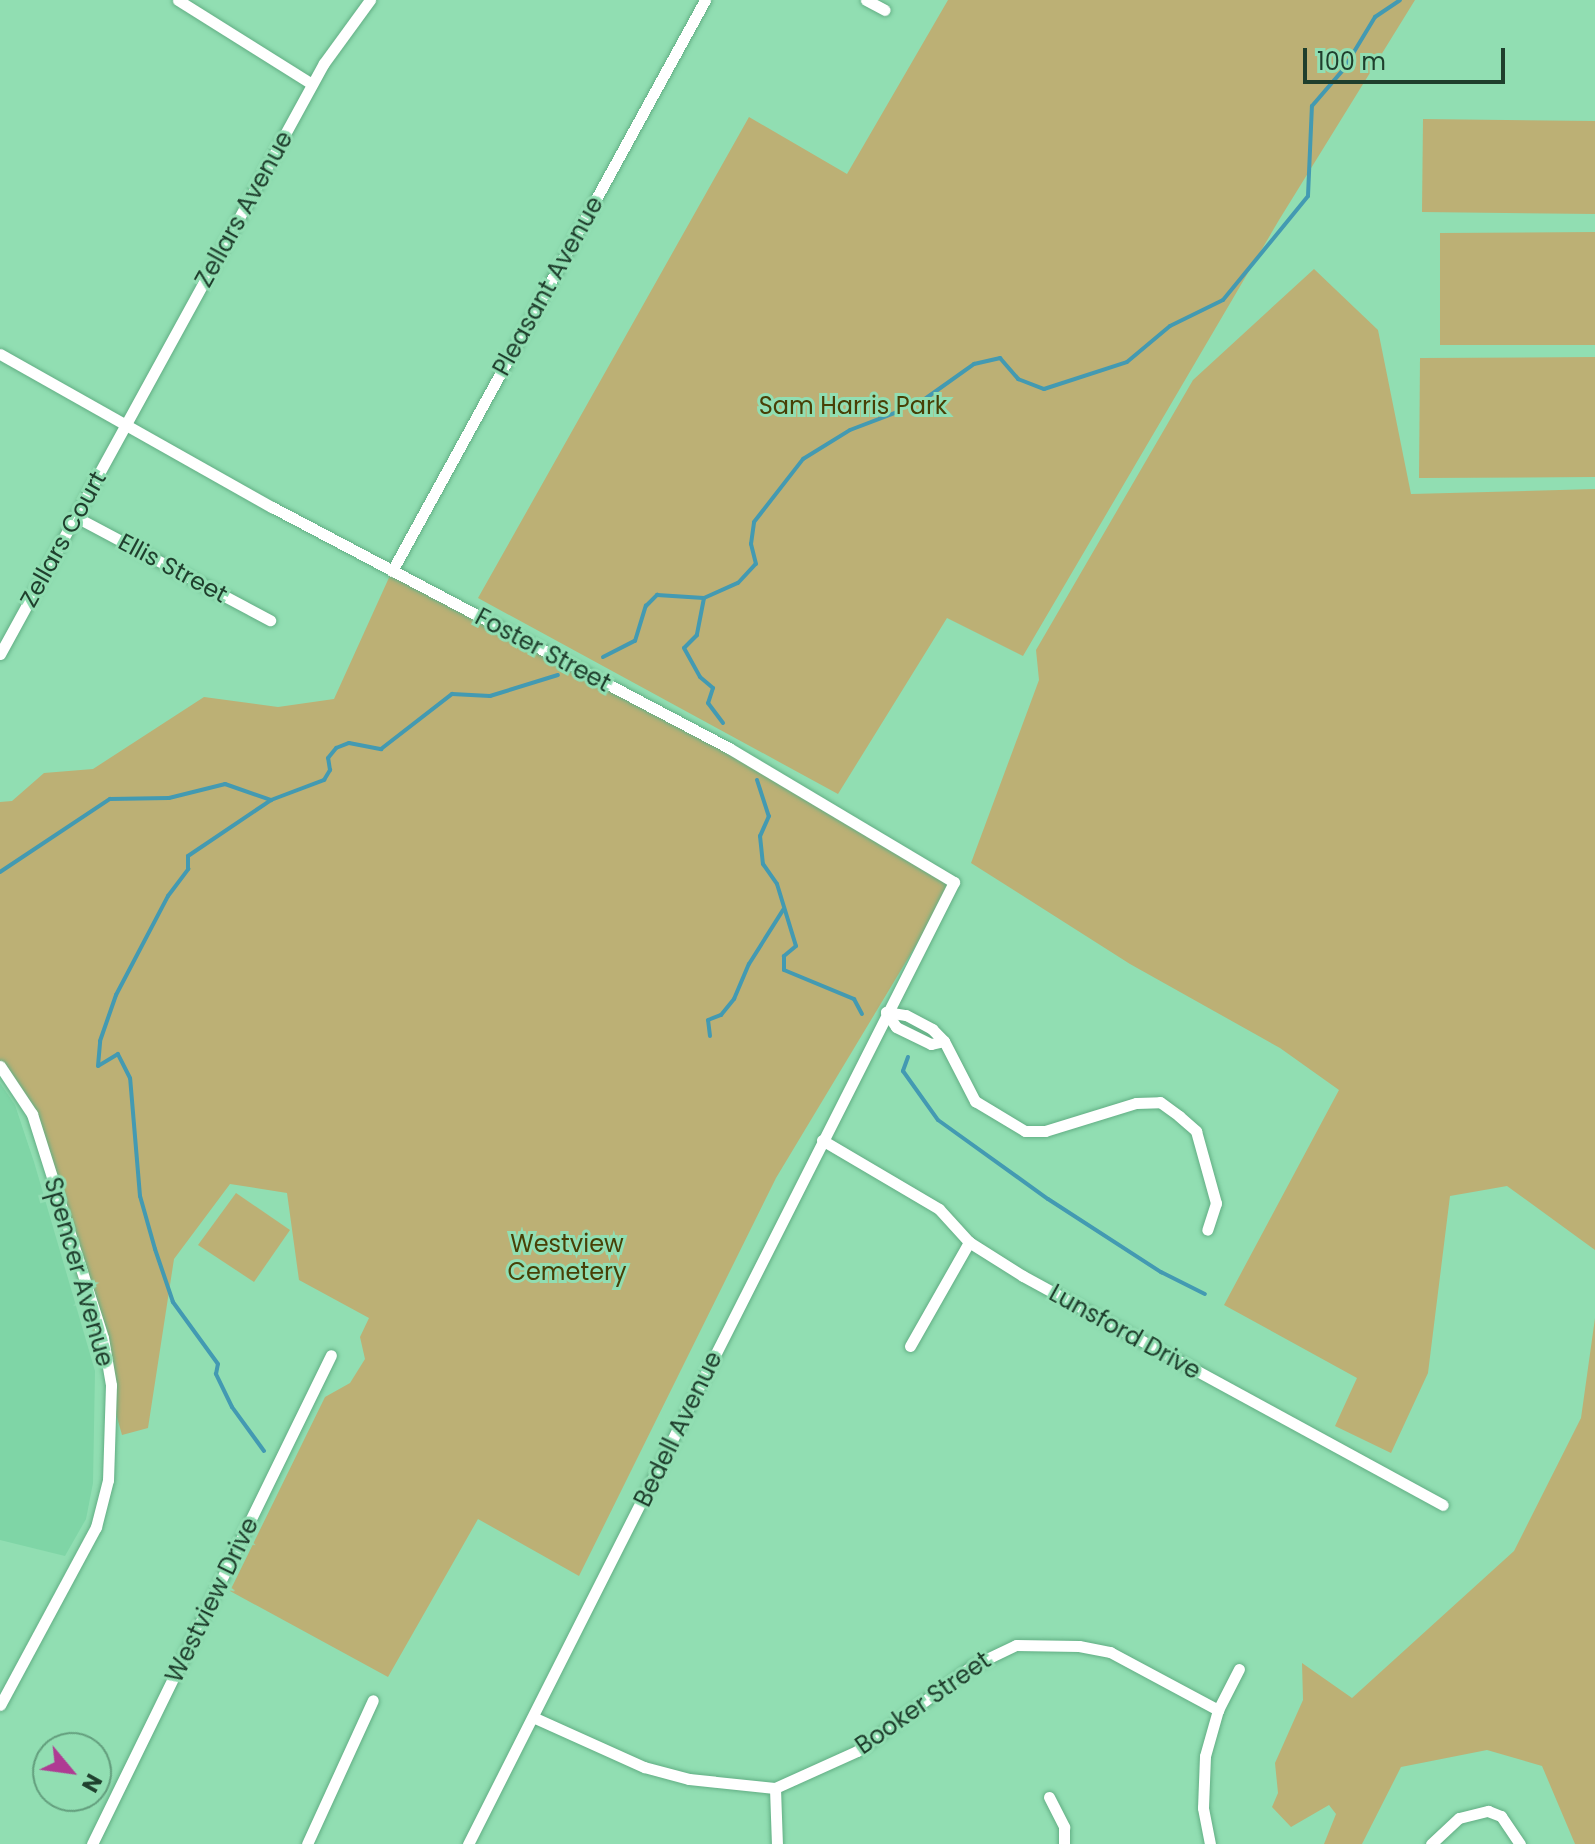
<!DOCTYPE html>
<style>
body{margin:0}
#map{position:relative;width:1595px;height:1844px;overflow:hidden;background:#91deb2;font-family:Poppins,sans-serif}
div>[style]{position:absolute}
.built>*{inset:0;background:#7fd5a6}
.green>*{inset:0;background:#bcb075}
.stream>*{height:4px;margin:-2px;padding:0 2px;transform-origin:2px;border-radius:2px;background:#439ab2}
.roads{filter:drop-shadow(0 0 2px #62ae84) drop-shadow(0 0 2px #62ae84)}
.street>*{height:11px;margin:-5.5px;padding:0 5.5px;transform-origin:5.5px;border-radius:5.5px;background:#fff}
span{translate:-50% -50%;white-space:nowrap;text-align:center;line-height:1.15;-webkit-text-stroke:6px #91deb2;paint-order:stroke}
.street-label{font-size:24px;color:#1f3f2d}
.park-label{font-size:24px;color:#483f06}
.north{position:absolute;left:32px;top:1732px;width:80px;height:80px;box-sizing:border-box;background:#91deb2;border:2px solid #639e7d;border-radius:50%;rotate:119deg;font-size:22px;font-weight:700;line-height:32px;text-align:center;color:#1f3f2d}
.north::after{content:'';display:block;margin:auto;width:28px;height:36px;background:#af3b93;clip-path:polygon(50% 0,100% 100%,50% 72%,0 100%)}
.scale{position:absolute;left:1303px;top:48px;width:202px;height:36px;box-sizing:border-box;border:4px solid #1f3f2d;border-top:0;padding-left:10px;font-size:24px;line-height:28px;white-space:nowrap;color:#1f3f2d;-webkit-text-stroke:6px #91deb2;paint-order:stroke}
</style>
<div id="map">
<div class="built">
<div style="clip-path:polygon(0 1083px,15px 1105px,34px 1162px,95px 1371px,93px 1483px,86px 1519px,65px 1556px,0 1540px)"></div>
</div>
<div class="green">
<div style="clip-path:polygon(948px 0,1415px 0,1279px 220px,1023px 656px,947px 618px,838px 794px,478px 598px,749px 117px,847px 174px)"></div>
<div style="clip-path:polygon(1423px 119px,1595px 121px,1595px 214px,1422px 212px)"></div>
<div style="clip-path:polygon(1595px 232px,1595px 345px,1440px 345px,1440px 233px)"></div>
<div style="clip-path:polygon(1314px 269px,1378px 330px,1411px 494px,1595px 489px,1595px 1250px,1507px 1186px,1450px 1196px,1428px 1373px,1391px 1453px,1335px 1426px,1357px 1378px,1224px 1305px,1339px 1090px,1280px 1048px,1130px 964px,971px 863px,1039px 680px,1036px 650px,1193px 380px)"></div>
<div style="clip-path:polygon(1595px 357px,1595px 477px,1419px 478px,1420px 358px)"></div>
<div style="clip-path:polygon(392px 571px,729px 748px,954px 882px,776px 1178px,579px 1576px,478px 1519px,388px 1677px,230px 1591px,325px 1397px,350px 1383px,365px 1359px,360px 1337px,369px 1318px,299px 1280px,287px 1193px,230px 1184px,174px 1259px,148px 1428px,122px 1435px,32px 1114px,0 1066px,0 802px,12px 801px,44px 773px,93px 769px,204px 697px,278px 707px,334px 699px)"></div>
<div style="clip-path:polygon(236px 1193px,290px 1230px,254px 1282px,198px 1245px)"></div>
<div style="clip-path:polygon(1595px 1318px,1595px 1844px,1575px 1844px,1542px 1766px,1487px 1750px,1401px 1767px,1362px 1844px,1324px 1844px,1336px 1814px,1329px 1805px,1291px 1827px,1272px 1807px,1278px 1793px,1275px 1763px,1303px 1700px,1302px 1663px,1352px 1698px,1514px 1551px,1581px 1418px)"></div>
</div>
<div class="stream">
<div style="left:922px;top:401px;width:64px;rotate:-35.4deg"></div>
<div style="left:974px;top:364px;width:27px;rotate:-13deg"></div>
<div style="left:1000px;top:358px;width:28px;rotate:49deg"></div>
<div style="left:1018px;top:379px;width:28px;rotate:21deg"></div>
<div style="left:1044px;top:389px;width:87px;rotate:-18deg"></div>
<div style="left:1127px;top:362px;width:56px;rotate:-39.9deg"></div>
<div style="left:1170px;top:326px;width:59px;rotate:-26.1deg"></div>
<div style="left:1223px;top:300px;width:134px;rotate:-50.7deg"></div>
<div style="left:1308px;top:196px;width:90px;rotate:-87.5deg"></div>
<div style="left:1312px;top:106px;width:48px;rotate:-49.3deg"></div>
<div style="left:1343px;top:70px;width:62px;rotate:-58.9deg"></div>
<div style="left:1375px;top:17px;width:30px;rotate:-34deg"></div>
<div style="left:704px;top:598px;width:38px;rotate:101deg"></div>
<div style="left:697px;top:635px;width:18px;rotate:135deg"></div>
<div style="left:684px;top:648px;width:33px;rotate:61deg"></div>
<div style="left:700px;top:677px;width:17px;rotate:40deg"></div>
<div style="left:713px;top:688px;width:16px;rotate:108deg"></div>
<div style="left:708px;top:703px;width:25px;rotate:53deg"></div>
<div style="left:603px;top:657px;width:36px;rotate:-27deg"></div>
<div style="left:635px;top:641px;width:37px;rotate:-73deg"></div>
<div style="left:646px;top:606px;width:16px;rotate:-45deg"></div>
<div style="left:657px;top:595px;width:47px;rotate:3.7deg"></div>
<div style="left:704px;top:598px;width:37px;rotate:-24deg"></div>
<div style="left:738px;top:583px;width:26px;rotate:-47deg"></div>
<div style="left:756px;top:564px;width:21px;rotate:-104deg"></div>
<div style="left:751px;top:544px;width:22px;rotate:-82deg"></div>
<div style="left:754px;top:522px;width:80px;rotate:-52.1deg"></div>
<div style="left:803px;top:459px;width:55px;rotate:-31.7deg"></div>
<div style="left:850px;top:430px;width:53px;rotate:-20.8deg"></div>
<div style="left:757px;top:780px;width:38px;rotate:72deg"></div>
<div style="left:769px;top:816px;width:22px;rotate:114deg"></div>
<div style="left:760px;top:836px;width:28px;rotate:84deg"></div>
<div style="left:763px;top:864px;width:24px;rotate:55deg"></div>
<div style="left:777px;top:884px;width:65px;rotate:73deg"></div>
<div style="left:796px;top:946px;width:16px;rotate:140deg"></div>
<div style="left:784px;top:956px;width:14px;rotate:90deg"></div>
<div style="left:784px;top:970px;width:76px;rotate:22.5deg"></div>
<div style="left:854px;top:999px;width:17px;rotate:62deg"></div>
<div style="left:0;top:872px;width:132px;rotate:-33.6deg"></div>
<div style="left:110px;top:799px;width:59px;rotate:-1deg"></div>
<div style="left:169px;top:798px;width:58px;rotate:-14deg"></div>
<div style="left:225px;top:784px;width:49px;rotate:19.2deg"></div>
<div style="left:710px;top:1036px;width:16px;rotate:-97deg"></div>
<div style="left:708px;top:1020px;width:14px;rotate:-21deg"></div>
<div style="left:721px;top:1015px;width:21px;rotate:-51deg"></div>
<div style="left:734px;top:999px;width:38px;rotate:-67deg"></div>
<div style="left:749px;top:964px;width:64px;rotate:-57.8deg"></div>
<div style="left:908px;top:1057px;width:15px;rotate:110deg"></div>
<div style="left:903px;top:1071px;width:60px;rotate:54.5deg"></div>
<div style="left:938px;top:1120px;width:135px;rotate:35.7deg"></div>
<div style="left:1048px;top:1199px;width:135px;rotate:32.9deg"></div>
<div style="left:1161px;top:1272px;width:49px;rotate:26.6deg"></div>
<div style="left:264px;top:1451px;width:54px;rotate:-126deg"></div>
<div style="left:232px;top:1407px;width:37px;rotate:-116deg"></div>
<div style="left:216px;top:1374px;width:10px;rotate:-79deg"></div>
<div style="left:218px;top:1364px;width:77px;rotate:-126deg"></div>
<div style="left:173px;top:1302px;width:56px;rotate:-108.8deg"></div>
<div style="left:155px;top:1249px;width:55px;rotate:-105.8deg"></div>
<div style="left:140px;top:1196px;width:118px;rotate:-94.8deg"></div>
<div style="left:130px;top:1078px;width:27px;rotate:-117deg"></div>
<div style="left:118px;top:1054px;width:23px;rotate:149deg"></div>
<div style="left:98px;top:1066px;width:25px;rotate:-85deg"></div>
<div style="left:100px;top:1041px;width:49px;rotate:-70.8deg"></div>
<div style="left:116px;top:995px;width:112px;rotate:-62.3deg"></div>
<div style="left:168px;top:896px;width:34px;rotate:-53deg"></div>
<div style="left:188px;top:869px;width:13px;rotate:-90deg"></div>
<div style="left:188px;top:856px;width:100px;rotate:-34deg"></div>
<div style="left:271px;top:800px;width:57px;rotate:-20.7deg"></div>
<div style="left:324px;top:780px;width:12px;rotate:-59deg"></div>
<div style="left:330px;top:770px;width:12px;rotate:-99deg"></div>
<div style="left:328px;top:758px;width:13px;rotate:-51deg"></div>
<div style="left:336px;top:748px;width:14px;rotate:-21deg"></div>
<div style="left:349px;top:743px;width:33px;rotate:11deg"></div>
<div style="left:381px;top:749px;width:90px;rotate:-37.8deg"></div>
<div style="left:452px;top:694px;width:38px;rotate:3deg"></div>
<div style="left:490px;top:696px;width:71px;rotate:-17.2deg"></div>
</div>
<div class="roads">
<div class="street">
<div style="left:178px;top:0;width:158px;rotate:32.1deg"></div>
<div style="left:866px;top:0;width:21px;rotate:28deg"></div>
<div style="left:0;top:354px;width:312px;rotate:29.4deg"></div>
<div style="left:272px;top:507px;width:517px;rotate:27.81deg"></div>
<div style="left:729px;top:748px;width:262px;rotate:30.8deg"></div>
<div style="left:954px;top:882px;width:1078px;rotate:116.8deg"></div>
<div style="left:76px;top:517px;width:220px;rotate:28deg"></div>
<div style="left:392px;top:571px;width:651px;rotate:-61.27deg"></div>
<div style="left:0;top:654px;width:674px;rotate:-61.27deg"></div>
<div style="left:324px;top:63px;width:78px;rotate:-53.9deg"></div>
<div style="left:886px;top:1012px;width:20px;rotate:9deg"></div>
<div style="left:906px;top:1015px;width:30px;rotate:28deg"></div>
<div style="left:932px;top:1029px;width:17px;rotate:45deg"></div>
<div style="left:944px;top:1041px;width:68px;rotate:62.7deg"></div>
<div style="left:975px;top:1101px;width:58px;rotate:31deg"></div>
<div style="left:1025px;top:1131px;width:20px"></div>
<div style="left:1045px;top:1131px;width:95px;rotate:-17.1deg"></div>
<div style="left:1136px;top:1103px;width:24px;rotate:-2deg"></div>
<div style="left:1160px;top:1102px;width:24px;rotate:36deg"></div>
<div style="left:1179px;top:1116px;width:23px;rotate:41deg"></div>
<div style="left:1196px;top:1131px;width:75px;rotate:74.5deg"></div>
<div style="left:1216px;top:1203px;width:28px;rotate:108deg"></div>
<div style="left:886px;top:1012px;width:18px;rotate:56deg"></div>
<div style="left:896px;top:1027px;width:39px;rotate:26deg"></div>
<div style="left:931px;top:1044px;width:13px;rotate:-13deg"></div>
<div style="left:0;top:1066px;width:58px;rotate:56.3deg"></div>
<div style="left:32px;top:1114px;width:235px;rotate:72.4deg"></div>
<div style="left:103px;top:1338px;width:48px;rotate:80.3deg"></div>
<div style="left:111px;top:1385px;width:95px;rotate:91.8deg"></div>
<div style="left:108px;top:1480px;width:49px;rotate:104.3deg"></div>
<div style="left:96px;top:1527px;width:202px;rotate:118.3deg"></div>
<div style="left:822px;top:1140px;width:136px;rotate:30.5deg"></div>
<div style="left:939px;top:1209px;width:45px;rotate:47.7deg"></div>
<div style="left:969px;top:1242px;width:64px;rotate:32.2deg"></div>
<div style="left:1023px;top:1276px;width:478px;rotate:28.6deg"></div>
<div style="left:910px;top:1346px;width:120px;rotate:-60.4deg"></div>
<div style="left:535px;top:1718px;width:120px;rotate:24.2deg"></div>
<div style="left:644px;top:1767px;width:47px;rotate:14.9deg"></div>
<div style="left:689px;top:1779px;width:86px;rotate:6deg"></div>
<div style="left:775px;top:1788px;width:90px;rotate:-24.3deg"></div>
<div style="left:857px;top:1751px;width:143px;rotate:-36.5deg"></div>
<div style="left:972px;top:1666px;width:49px;rotate:-25.5deg"></div>
<div style="left:1016px;top:1645px;width:63px;rotate:0.9deg"></div>
<div style="left:1079px;top:1646px;width:32px;rotate:11deg"></div>
<div style="left:1110px;top:1652px;width:123px;rotate:28.2deg"></div>
<div style="left:775px;top:1788px;width:56px;rotate:88deg"></div>
<div style="left:1049px;top:1797px;width:34px;rotate:63deg"></div>
<div style="left:1064px;top:1827px;width:17px;rotate:90deg"></div>
<div style="left:92px;top:1844px;width:544px;rotate:-63.95deg"></div>
<div style="left:307px;top:1844px;width:158px;rotate:-65.4deg"></div>
<div style="left:1210px;top:1844px;width:37px;rotate:-101deg"></div>
<div style="left:1203px;top:1808px;width:52px;rotate:-87.8deg"></div>
<div style="left:1205px;top:1756px;width:48px;rotate:-74.2deg"></div>
<div style="left:1218px;top:1710px;width:46px;rotate:-62.9deg"></div>
<div style="left:1431px;top:1844px;width:38px;rotate:-43deg"></div>
<div style="left:1459px;top:1818px;width:30px;rotate:-14deg"></div>
<div style="left:1488px;top:1811px;width:14px;rotate:21deg"></div>
<div style="left:1501px;top:1816px;width:34px;rotate:56deg"></div>
</div>
</div>
<div class="street-label">
<span style="left:244px;top:209px;rotate:-61deg">Zellars Avenue</span>
<span style="left:548px;top:286px;rotate:-61deg">Pleasant Avenue</span>
<span style="left:63px;top:539px;rotate:-61deg">Zellars Court</span>
<span style="left:173px;top:568px;rotate:28deg">Ellis Street</span>
<span style="left:543px;top:650px;rotate:28deg">Foster Street</span>
<span style="left:79px;top:1272px;rotate:74deg">Spencer Avenue</span>
<span style="left:1125px;top:1332px;rotate:29deg">Lunsford Drive</span>
<span style="left:678px;top:1429px;rotate:-64deg">Bedell Avenue</span>
<span style="left:212px;top:1600px;rotate:-64deg">Westview Drive</span>
<span style="left:923px;top:1703px;rotate:-35deg">Booker Street</span>
</div>
<div class="park-label">
<span style="left:853px;top:406px">Sam Harris Park</span>
<span style="left:567px;top:1258px">Westview<br>Cemetery</span>
</div>
<div class="north">N</div>
<div class="scale">100 m</div>
</div>
